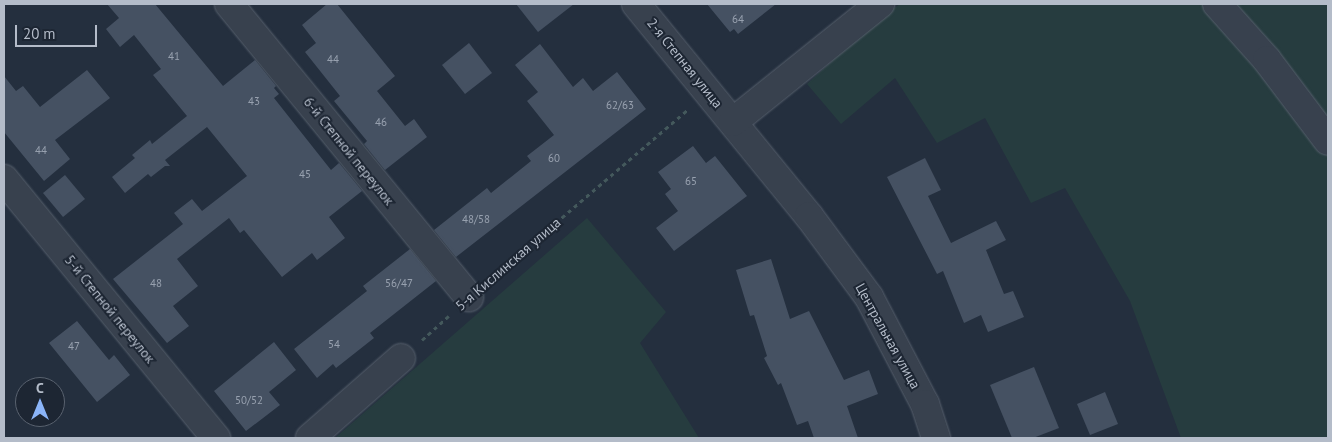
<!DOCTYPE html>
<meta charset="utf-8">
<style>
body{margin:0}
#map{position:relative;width:1332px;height:442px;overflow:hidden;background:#242f3e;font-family:"PT Sans",sans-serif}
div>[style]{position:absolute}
.green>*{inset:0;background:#263c3f}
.building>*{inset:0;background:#455162}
.path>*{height:3px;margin-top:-1.5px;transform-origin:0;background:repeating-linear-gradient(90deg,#44595c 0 4px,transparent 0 8px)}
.roads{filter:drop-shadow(0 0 1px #565f6c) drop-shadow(0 0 1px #565f6c)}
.minor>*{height:28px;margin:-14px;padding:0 14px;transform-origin:14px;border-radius:14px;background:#38414e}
span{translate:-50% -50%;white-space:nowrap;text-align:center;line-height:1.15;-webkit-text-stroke:4px #1d2633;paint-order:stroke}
.number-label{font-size:11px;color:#98a1af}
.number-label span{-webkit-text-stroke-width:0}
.street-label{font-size:14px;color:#b4bcc9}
.frame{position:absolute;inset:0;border:5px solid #b4bcc9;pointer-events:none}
.north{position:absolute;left:15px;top:377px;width:50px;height:50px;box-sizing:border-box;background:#1d2633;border:1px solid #59626f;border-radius:50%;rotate:0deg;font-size:14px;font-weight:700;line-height:20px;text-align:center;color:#b4bcc9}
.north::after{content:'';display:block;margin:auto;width:18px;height:22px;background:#8ab4f8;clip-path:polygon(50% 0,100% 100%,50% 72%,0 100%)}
.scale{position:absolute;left:15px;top:25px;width:82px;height:22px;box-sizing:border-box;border:2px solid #b4bcc9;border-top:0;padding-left:6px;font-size:15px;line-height:18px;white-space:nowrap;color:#b4bcc9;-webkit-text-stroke:4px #1d2633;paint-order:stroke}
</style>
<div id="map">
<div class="green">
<div style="clip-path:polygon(900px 4px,1202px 4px,1232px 31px,1328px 154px,1328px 438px,1181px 438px,1130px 301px,1065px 188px,1031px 203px,985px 118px,937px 143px,895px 78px,841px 124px,807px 84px,874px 22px)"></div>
<div style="clip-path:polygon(1229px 4px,1328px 4px,1328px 129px)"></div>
<div style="clip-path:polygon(587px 218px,666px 312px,640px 343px,699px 438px,335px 438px)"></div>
</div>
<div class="building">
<div style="clip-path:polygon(107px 4px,155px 4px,223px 86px,255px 60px,276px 86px,274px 88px,279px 94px,274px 98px,331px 170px,339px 163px,362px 191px,329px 217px,345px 238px,317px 260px,312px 253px,282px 277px,244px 230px,240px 233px,229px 218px,177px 259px,198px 286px,173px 306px,189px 326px,167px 343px,113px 279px,183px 224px,174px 213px,192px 199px,202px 211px,247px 176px,207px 127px,165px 160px,170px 166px,165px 166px,151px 177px,148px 174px,125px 193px,112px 177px,135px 158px,132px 155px,150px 140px,152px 144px,187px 116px,153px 75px,161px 69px,134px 35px,120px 47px,106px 29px,119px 18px)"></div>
<div style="clip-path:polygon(327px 4px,337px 4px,395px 76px,377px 91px,405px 126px,414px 119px,427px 137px,385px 170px,364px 144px,367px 141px,334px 101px,340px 96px,305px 52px,316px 43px,302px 25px)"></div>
<div style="clip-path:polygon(516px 4px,574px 4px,538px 32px)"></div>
<div style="clip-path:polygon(707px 4px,776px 4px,738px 34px,734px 29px,730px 32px)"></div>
<div style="clip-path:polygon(469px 43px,492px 73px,465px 94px,442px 65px)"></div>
<div style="clip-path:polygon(540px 44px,573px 87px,583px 78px,593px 91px,617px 72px,646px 109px,456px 257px,434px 230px,487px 188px,491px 193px,531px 161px,527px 156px,554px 135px,527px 101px,538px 92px,515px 65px)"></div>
<div style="clip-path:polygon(87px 70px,110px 98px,55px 140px,70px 159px,44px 181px,4px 132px,4px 76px,16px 91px,23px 86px,40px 107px)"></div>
<div style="clip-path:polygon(693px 146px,706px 163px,715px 156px,747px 196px,674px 251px,656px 228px,678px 211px,665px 194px,671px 189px,658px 172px)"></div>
<div style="clip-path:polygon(925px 158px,941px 190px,928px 196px,951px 243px,996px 221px,1006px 240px,986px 250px,1004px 294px,1013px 291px,1024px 317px,988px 332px,981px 315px,964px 323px,943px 271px,937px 274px,887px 177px)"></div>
<div style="clip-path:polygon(65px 175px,85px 199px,63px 217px,43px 193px)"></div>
<div style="clip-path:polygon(410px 249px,436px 281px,370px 333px,374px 338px,336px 368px,333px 364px,317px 378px,294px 349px,367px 291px,363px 286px)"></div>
<div style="clip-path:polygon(771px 259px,790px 319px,809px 311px,844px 380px,869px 370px,878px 394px,847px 406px,858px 438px,814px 438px,808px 421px,797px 425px,781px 383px,778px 385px,764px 358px,767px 356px,754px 315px,750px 316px,736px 270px)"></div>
<div style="clip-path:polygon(77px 321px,109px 360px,114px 355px,130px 375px,97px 402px,49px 343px)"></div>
<div style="clip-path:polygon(274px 342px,296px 370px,269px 392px,280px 405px,246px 431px,214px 391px)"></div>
<div style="clip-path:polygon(1034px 367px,1059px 428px,1033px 438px,1012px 438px,990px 385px)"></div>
<div style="clip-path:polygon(1105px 392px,1118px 424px,1090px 435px,1077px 404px)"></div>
</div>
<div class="path">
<div style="left:489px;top:280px;width:261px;rotate:-40.6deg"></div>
<div style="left:422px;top:340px;width:36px;rotate:-42deg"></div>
</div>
<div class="roads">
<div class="minor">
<div style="left:229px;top:4px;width:379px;rotate:50.7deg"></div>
<div style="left:636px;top:4px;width:274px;rotate:50.8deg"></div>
<div style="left:809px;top:216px;width:101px;rotate:53.5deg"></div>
<div style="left:869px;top:297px;width:121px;rotate:62.4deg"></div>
<div style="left:925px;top:404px;width:36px;rotate:72deg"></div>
<div style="left:1217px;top:4px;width:75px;rotate:48.2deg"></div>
<div style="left:1267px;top:60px;width:101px;rotate:53deg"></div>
<div style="left:733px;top:122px;width:189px;rotate:-38.8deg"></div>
<div style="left:4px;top:179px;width:335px;rotate:50.7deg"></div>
<div style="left:310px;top:438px;width:121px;rotate:-41.3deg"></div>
</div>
</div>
<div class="number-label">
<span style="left:738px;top:19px">64</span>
<span style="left:174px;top:56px">41</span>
<span style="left:333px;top:59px">44</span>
<span style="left:254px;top:101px">43</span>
<span style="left:620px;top:105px">62/63</span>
<span style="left:381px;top:122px">46</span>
<span style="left:41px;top:150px">44</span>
<span style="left:554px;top:158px">60</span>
<span style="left:305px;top:174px">45</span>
<span style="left:691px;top:181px">65</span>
<span style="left:476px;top:219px">48/58</span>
<span style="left:156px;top:283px">48</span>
<span style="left:399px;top:283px">56/47</span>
<span style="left:334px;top:344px">54</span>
<span style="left:74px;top:346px">47</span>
<span style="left:249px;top:400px">50/52</span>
</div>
<div class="street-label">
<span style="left:685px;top:63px;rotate:51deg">2-я Степная улица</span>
<span style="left:349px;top:151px;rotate:51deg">6-й Степной переулок</span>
<span style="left:508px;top:264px;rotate:-41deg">5-я Кислинская улица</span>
<span style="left:110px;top:309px;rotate:51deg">5-й Степной переулок</span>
<span style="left:888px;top:336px;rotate:61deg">Центральная улица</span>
</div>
<div class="frame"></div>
<div class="north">С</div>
<div class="scale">20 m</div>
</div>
